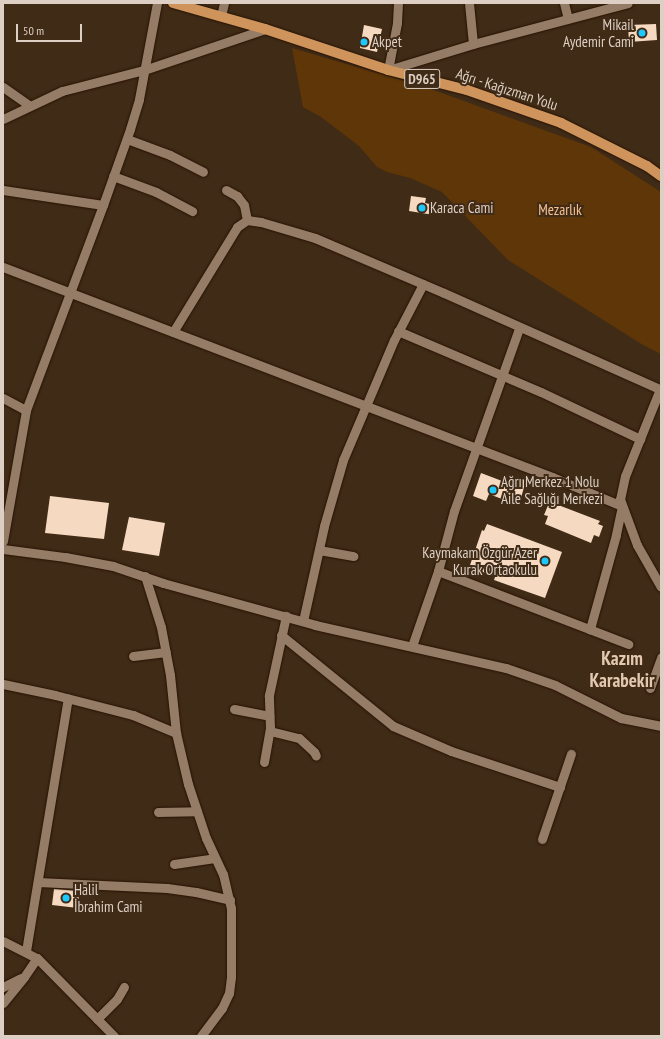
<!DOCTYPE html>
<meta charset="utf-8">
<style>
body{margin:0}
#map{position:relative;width:664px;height:1039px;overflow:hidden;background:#402b17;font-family:"PT Sans Narrow",sans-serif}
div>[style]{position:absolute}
.green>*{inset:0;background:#5e3607}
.building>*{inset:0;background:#f6d9c1}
.roads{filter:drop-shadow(0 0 1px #261301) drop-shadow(0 0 1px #261301)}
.minor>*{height:9px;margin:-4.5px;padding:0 4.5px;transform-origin:4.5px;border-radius:4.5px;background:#957c66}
.major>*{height:10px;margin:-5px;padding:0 5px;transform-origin:5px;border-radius:5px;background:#ce945c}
.dots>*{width:11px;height:11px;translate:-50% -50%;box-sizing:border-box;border:2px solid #402b17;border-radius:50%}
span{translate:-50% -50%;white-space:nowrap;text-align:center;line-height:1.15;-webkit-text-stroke:4px #402b17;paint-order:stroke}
.shield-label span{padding:1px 3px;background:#402b17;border:1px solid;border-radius:3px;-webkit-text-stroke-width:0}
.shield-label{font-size:14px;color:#ddcfc3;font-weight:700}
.poi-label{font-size:15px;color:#ddcfc3}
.right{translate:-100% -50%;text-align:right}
.left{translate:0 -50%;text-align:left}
.street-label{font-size:15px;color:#ddcfc3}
.park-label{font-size:15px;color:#f5c192}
.district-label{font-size:19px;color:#e3c8b0;font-weight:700}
.frame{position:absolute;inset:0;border:4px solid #ddcfc3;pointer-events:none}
.scale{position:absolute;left:16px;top:24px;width:66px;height:18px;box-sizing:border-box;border:2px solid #ddcfc3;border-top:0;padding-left:5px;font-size:12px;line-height:14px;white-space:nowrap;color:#ddcfc3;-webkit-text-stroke:3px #402b17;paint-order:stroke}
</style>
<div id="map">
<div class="green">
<div style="clip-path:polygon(292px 48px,428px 88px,591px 147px,661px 192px,661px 354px,643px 345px,508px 260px,442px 192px,410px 178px,387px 172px,377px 167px,359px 146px,321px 117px,303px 107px)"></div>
</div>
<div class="building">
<div style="clip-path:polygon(656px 24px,657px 40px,629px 42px,628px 25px)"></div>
<div style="clip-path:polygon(364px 25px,382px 29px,377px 52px,360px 48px)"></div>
<div style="clip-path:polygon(411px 196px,426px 198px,425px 203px,435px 205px,434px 215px,409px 211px)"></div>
<div style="clip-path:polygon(481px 473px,515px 486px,517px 478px,526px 480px,521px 498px,509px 494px,507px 501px,489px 494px,486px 501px,473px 496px)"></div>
<div style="clip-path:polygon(50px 496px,109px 503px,104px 539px,45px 533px)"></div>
<div style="clip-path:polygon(549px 503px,553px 505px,553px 503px,600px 521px,598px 524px,603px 526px,599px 537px,594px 535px,591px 543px,545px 524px,548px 516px,544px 515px)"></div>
<div style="clip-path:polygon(129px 517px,165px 523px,159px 556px,122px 550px)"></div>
<div style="clip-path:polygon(487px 524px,562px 552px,545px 598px,494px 580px,495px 577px,480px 571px,479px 575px,468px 571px,482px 530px,484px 531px)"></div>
<div style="clip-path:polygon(54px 889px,79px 891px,78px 908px,52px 905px)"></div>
</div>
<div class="roads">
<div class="minor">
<div style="left:398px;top:3px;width:20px;rotate:93deg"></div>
<div style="left:397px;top:23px;width:48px;rotate:100.8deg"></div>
<div style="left:388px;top:70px;width:89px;rotate:-17deg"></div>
<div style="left:473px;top:44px;width:160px;rotate:-14.8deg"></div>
<div style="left:469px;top:3px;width:41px;rotate:84.4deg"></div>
<div style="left:564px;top:3px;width:16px;rotate:76deg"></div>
<div style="left:221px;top:16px;width:13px;rotate:-77deg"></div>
<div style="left:3px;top:87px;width:32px;rotate:35deg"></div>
<div style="left:3px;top:119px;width:65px;rotate:-25.4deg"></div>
<div style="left:62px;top:91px;width:85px;rotate:-14.4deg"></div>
<div style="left:144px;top:70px;width:128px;rotate:-18.7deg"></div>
<div style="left:127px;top:139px;width:46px;rotate:20.4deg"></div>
<div style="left:170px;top:155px;width:37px;rotate:27deg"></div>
<div style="left:113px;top:176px;width:46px;rotate:20.4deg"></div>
<div style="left:156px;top:192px;width:41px;rotate:27.8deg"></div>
<div style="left:3px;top:190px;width:101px;rotate:8.5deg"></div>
<div style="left:226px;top:190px;width:13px;rotate:29deg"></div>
<div style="left:237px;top:196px;width:11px;rotate:52deg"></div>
<div style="left:244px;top:205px;width:15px;rotate:79deg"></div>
<div style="left:3px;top:267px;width:588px;rotate:20.93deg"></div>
<div style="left:552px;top:477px;width:76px;rotate:22.5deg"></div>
<div style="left:622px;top:506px;width:30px;rotate:102deg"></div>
<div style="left:616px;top:535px;width:98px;rotate:105.5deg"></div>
<div style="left:398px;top:331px;width:155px;rotate:23.1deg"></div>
<div style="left:541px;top:392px;width:110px;rotate:25.4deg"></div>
<div style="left:173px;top:332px;width:123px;rotate:-58.6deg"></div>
<div style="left:237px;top:227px;width:12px;rotate:-35deg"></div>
<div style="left:247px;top:220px;width:14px;rotate:8deg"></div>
<div style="left:261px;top:222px;width:56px;rotate:16.5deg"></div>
<div style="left:315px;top:238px;width:140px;rotate:23.1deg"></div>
<div style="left:444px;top:293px;width:236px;rotate:24deg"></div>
<div style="left:660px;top:389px;width:94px;rotate:111.9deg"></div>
<div style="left:625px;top:476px;width:24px;rotate:102deg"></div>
<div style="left:620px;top:499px;width:49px;rotate:69.7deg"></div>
<div style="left:637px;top:545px;width:48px;rotate:60.3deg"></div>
<div style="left:3px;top:398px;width:26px;rotate:28deg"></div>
<div style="left:3px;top:541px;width:133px;rotate:-80deg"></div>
<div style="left:26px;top:410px;width:219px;rotate:-69.4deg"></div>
<div style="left:103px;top:205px;width:81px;rotate:-70.4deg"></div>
<div style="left:130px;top:129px;width:31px;rotate:-73deg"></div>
<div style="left:139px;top:99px;width:98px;rotate:-79.4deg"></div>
<div style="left:3px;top:549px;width:63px;rotate:7.4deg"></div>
<div style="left:65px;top:557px;width:49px;rotate:10.6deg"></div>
<div style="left:113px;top:566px;width:53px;rotate:18.8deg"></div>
<div style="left:163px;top:583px;width:158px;rotate:15.4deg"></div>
<div style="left:315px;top:625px;width:196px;rotate:12.7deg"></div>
<div style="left:506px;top:668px;width:52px;rotate:19.1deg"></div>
<div style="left:555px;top:685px;width:74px;rotate:26.6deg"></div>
<div style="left:621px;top:718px;width:41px;rotate:11.3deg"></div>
<div style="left:319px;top:550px;width:35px;rotate:10deg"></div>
<div style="left:438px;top:571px;width:204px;rotate:21deg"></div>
<div style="left:145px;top:576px;width:53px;rotate:72.6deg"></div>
<div style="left:161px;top:627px;width:49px;rotate:79.4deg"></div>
<div style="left:170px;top:675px;width:58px;rotate:84.1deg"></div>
<div style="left:176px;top:733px;width:52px;rotate:76.8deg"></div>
<div style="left:188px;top:784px;width:57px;rotate:71.6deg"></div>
<div style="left:206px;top:838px;width:40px;rotate:65deg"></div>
<div style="left:223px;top:874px;width:35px;rotate:77deg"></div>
<div style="left:231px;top:908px;width:69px;rotate:90deg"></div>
<div style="left:231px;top:977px;width:16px;rotate:97deg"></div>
<div style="left:229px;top:993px;width:17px;rotate:115deg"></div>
<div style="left:222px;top:1008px;width:35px;rotate:127deg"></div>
<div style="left:303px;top:621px;width:97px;rotate:-77.5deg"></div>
<div style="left:324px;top:526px;width:69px;rotate:-73.9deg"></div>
<div style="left:343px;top:460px;width:130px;rotate:-67deg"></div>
<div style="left:394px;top:340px;width:63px;rotate:-62.6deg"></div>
<div style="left:281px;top:635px;width:144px;rotate:39.1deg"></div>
<div style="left:393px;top:726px;width:63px;rotate:23.3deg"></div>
<div style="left:451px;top:751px;width:115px;rotate:18.3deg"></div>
<div style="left:412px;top:646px;width:79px;rotate:-70.9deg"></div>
<div style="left:438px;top:571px;width:62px;rotate:-75.1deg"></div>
<div style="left:454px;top:511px;width:194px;rotate:-70.4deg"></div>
<div style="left:133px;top:656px;width:33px;rotate:-7deg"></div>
<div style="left:3px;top:684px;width:53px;rotate:11.9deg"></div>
<div style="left:55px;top:695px;width:81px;rotate:14.4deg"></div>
<div style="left:133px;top:715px;width:47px;rotate:22.7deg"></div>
<div style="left:650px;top:688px;width:33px;rotate:-70deg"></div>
<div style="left:234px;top:709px;width:36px;rotate:11deg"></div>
<div style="left:270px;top:731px;width:30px;rotate:14deg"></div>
<div style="left:299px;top:738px;width:21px;rotate:43deg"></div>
<div style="left:314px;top:752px;width:4px;rotate:63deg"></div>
<div style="left:264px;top:762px;width:35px;rotate:-80deg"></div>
<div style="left:270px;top:728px;width:33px;rotate:-92deg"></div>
<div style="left:269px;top:695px;width:81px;rotate:-77.9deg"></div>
<div style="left:158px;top:812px;width:39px;rotate:-1deg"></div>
<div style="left:542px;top:839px;width:90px;rotate:-71.2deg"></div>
<div style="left:174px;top:864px;width:41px;rotate:-8.3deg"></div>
<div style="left:38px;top:882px;width:129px;rotate:2.7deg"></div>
<div style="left:167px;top:888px;width:29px;rotate:8deg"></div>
<div style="left:196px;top:892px;width:35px;rotate:13deg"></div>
<div style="left:3px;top:941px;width:38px;rotate:27deg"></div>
<div style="left:37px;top:958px;width:110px;rotate:45.4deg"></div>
<div style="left:26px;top:951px;width:256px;rotate:-80.6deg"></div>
<div style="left:3px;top:987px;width:20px;rotate:-27deg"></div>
<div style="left:3px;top:1003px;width:33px;rotate:-51deg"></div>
<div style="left:24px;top:977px;width:23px;rotate:-56deg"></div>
<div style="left:97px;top:1019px;width:28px;rotate:-45deg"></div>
<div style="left:117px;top:999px;width:14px;rotate:-60deg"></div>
</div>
<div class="major">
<div style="left:173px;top:3px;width:96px;rotate:15.8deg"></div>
<div style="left:265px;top:29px;width:130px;rotate:18.4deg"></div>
<div style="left:388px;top:70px;width:81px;rotate:14.2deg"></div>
<div style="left:467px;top:90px;width:100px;rotate:19.3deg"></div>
<div style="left:561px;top:123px;width:96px;rotate:26.6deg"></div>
<div style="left:647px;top:166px;width:17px;rotate:36deg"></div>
</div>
</div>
<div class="dots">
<div style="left:642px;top:33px;background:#1dc9fc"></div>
<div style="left:364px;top:42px;background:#1dc9fc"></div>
<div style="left:422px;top:208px;background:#1dc9fc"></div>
<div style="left:493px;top:490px;background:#1dc9fc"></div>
<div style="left:545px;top:561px;background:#1dc9fc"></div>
<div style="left:66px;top:898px;background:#1dc9fc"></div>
</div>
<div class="shield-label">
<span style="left:422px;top:79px">D965</span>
</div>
<div class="poi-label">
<span class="right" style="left:634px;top:33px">Mikail<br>Aydemir Cami</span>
<span class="left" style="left:372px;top:42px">Akpet</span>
<span class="left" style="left:430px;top:208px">Karaca Cami</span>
<span class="left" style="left:501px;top:490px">Ağrı Merkez 1 Nolu<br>Aile Sağlığı Merkezi</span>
<span class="right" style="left:537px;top:561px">Kaymakam Özgür Azer<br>Kurak Ortaokulu</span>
<span class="left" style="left:74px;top:898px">Halil<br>İbrahim Cami</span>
</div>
<div class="street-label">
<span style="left:507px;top:89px;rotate:18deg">Ağrı - Kağızman Yolu</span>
</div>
<div class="park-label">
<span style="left:560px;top:210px">Mezarlık</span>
</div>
<div class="district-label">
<span style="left:622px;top:670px">Kazım<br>Karabekir</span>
</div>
<div class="frame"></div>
<div class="scale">50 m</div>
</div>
